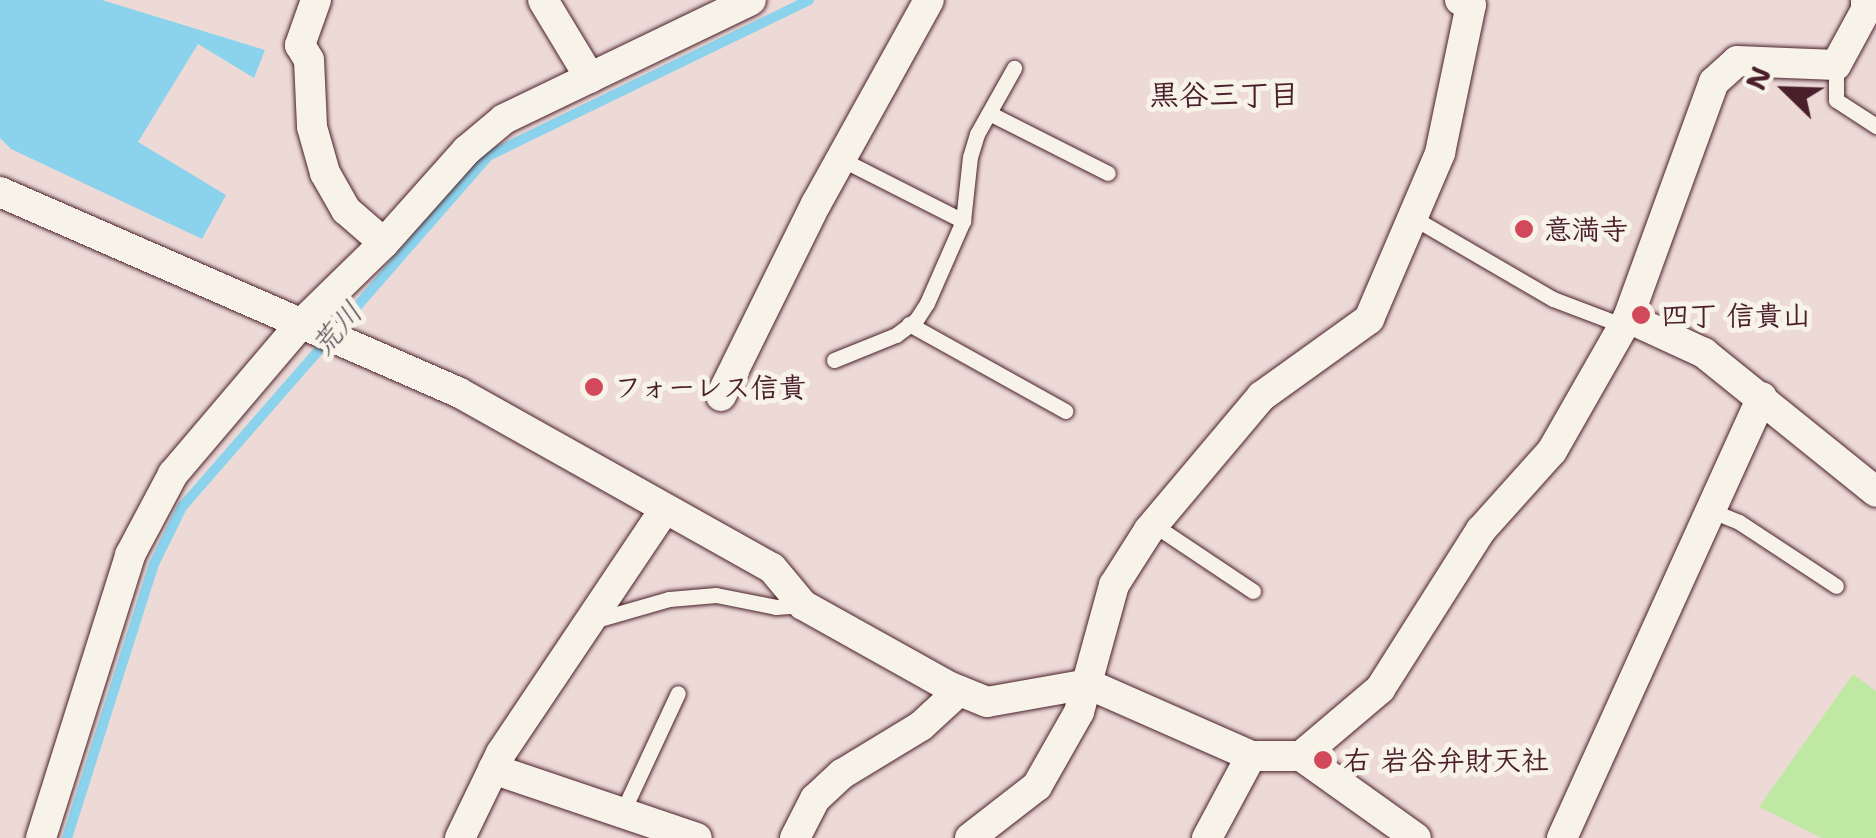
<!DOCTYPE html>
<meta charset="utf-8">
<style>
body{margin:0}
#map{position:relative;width:1876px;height:838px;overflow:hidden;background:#eddad7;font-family:"Shantell Sans","Klee One",sans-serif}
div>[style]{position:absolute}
.green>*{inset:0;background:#bfe8a3}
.water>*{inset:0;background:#8bd3ec}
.stream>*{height:10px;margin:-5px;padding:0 5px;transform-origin:5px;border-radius:5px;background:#8bd3ec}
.roads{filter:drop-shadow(0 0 2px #4a1f2b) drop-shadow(0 0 2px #4a1f2b)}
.lane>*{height:15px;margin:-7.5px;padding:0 7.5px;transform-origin:7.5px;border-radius:7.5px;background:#f7f3e8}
.street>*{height:30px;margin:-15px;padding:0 15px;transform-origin:15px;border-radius:15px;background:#f7f3e8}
.dots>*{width:28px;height:28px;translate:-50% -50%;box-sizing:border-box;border:5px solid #f7f3e8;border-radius:50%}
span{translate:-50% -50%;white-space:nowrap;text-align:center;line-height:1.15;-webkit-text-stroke:10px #f7f3e8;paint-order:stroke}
.poi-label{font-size:28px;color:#4a1f2b;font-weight:700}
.left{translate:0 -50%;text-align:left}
.neighbourhood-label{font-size:30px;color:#4a1f2b;font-weight:700}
.water-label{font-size:30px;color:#5a4c5b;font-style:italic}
.north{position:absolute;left:1736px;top:40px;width:100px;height:100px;-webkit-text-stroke:8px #f7f3e8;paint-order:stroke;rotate:293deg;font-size:28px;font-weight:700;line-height:40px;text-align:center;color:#4a1f2b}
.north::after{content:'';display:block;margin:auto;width:35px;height:45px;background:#4a1f2b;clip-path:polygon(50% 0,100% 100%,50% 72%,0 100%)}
</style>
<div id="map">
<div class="green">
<div style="clip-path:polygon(1853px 674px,1876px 691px,1876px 838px,1822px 838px,1759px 807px)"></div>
</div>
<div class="water">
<div style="clip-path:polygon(0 0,102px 0,265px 50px,254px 78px,198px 44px,138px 142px,226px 195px,202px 239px,11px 149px,0 138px)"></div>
</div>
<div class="stream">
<div style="left:67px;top:838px;width:287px;rotate:-72.4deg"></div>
<div style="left:154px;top:564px;width:64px;rotate:-63.8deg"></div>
<div style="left:182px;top:507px;width:466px;rotate:-48.9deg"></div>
<div style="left:488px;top:156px;width:357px;rotate:-25.9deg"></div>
</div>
<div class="roads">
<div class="lane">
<div style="left:1836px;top:65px;width:35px;rotate:90deg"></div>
<div style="left:1836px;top:100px;width:48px;rotate:33deg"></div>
<div style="left:989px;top:113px;width:133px;rotate:26.8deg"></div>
<div style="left:841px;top:159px;width:137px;rotate:26.9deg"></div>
<div style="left:1412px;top:217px;width:163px;rotate:30.2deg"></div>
<div style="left:1553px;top:299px;width:76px;rotate:20.8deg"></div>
<div style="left:909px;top:324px;width:179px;rotate:29.1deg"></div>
<div style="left:834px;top:360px;width:67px;rotate:-22deg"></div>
<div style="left:896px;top:335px;width:25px;rotate:-37deg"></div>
<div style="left:916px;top:320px;width:20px;rotate:-57deg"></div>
<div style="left:927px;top:303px;width:90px;rotate:-66.3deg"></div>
<div style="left:963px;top:221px;width:64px;rotate:-83.8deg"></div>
<div style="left:970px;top:157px;width:24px;rotate:-73deg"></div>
<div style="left:977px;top:134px;width:76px;rotate:-60.7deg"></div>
<div style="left:1712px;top:511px;width:29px;rotate:22deg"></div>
<div style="left:1739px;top:522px;width:116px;rotate:33.4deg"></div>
<div style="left:1154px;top:525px;width:119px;rotate:33.7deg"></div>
<div style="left:596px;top:620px;width:76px;rotate:-16deg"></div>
<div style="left:669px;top:599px;width:47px;rotate:-4.9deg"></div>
<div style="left:716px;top:595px;width:61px;rotate:11.3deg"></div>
<div style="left:776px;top:607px;width:27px;rotate:-4deg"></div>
<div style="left:622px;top:813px;width:132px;rotate:-65deg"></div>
</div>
<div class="street">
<div style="left:316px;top:0;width:48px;rotate:109.6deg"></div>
<div style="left:300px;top:45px;width:17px;rotate:59deg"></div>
<div style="left:309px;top:60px;width:67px;rotate:87.4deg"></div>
<div style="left:312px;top:127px;width:48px;rotate:74.2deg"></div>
<div style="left:325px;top:173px;width:43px;rotate:60.4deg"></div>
<div style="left:346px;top:210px;width:50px;rotate:41deg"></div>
<div style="left:543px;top:0;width:91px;rotate:58.9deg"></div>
<div style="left:0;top:192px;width:500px;rotate:23.6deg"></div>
<div style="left:458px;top:392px;width:360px;rotate:29.3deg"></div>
<div style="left:772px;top:568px;width:48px;rotate:50deg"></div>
<div style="left:803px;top:605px;width:168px;rotate:29.2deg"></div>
<div style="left:950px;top:687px;width:40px;rotate:22deg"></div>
<div style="left:987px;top:702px;width:103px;rotate:-10.1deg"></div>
<div style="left:1088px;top:684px;width:178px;rotate:23.8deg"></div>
<div style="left:1251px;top:756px;width:50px"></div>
<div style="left:1301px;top:756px;width:141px;rotate:35.5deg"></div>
<div style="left:1628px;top:318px;width:84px;rotate:24.7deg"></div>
<div style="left:1704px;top:353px;width:221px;rotate:38.9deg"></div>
<div style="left:721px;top:396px;width:214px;rotate:-63.7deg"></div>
<div style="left:816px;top:204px;width:233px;rotate:-61deg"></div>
<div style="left:1301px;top:756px;width:104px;rotate:-40.3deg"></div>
<div style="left:1380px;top:689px;width:188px;rotate:-57.6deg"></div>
<div style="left:1481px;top:530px;width:106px;rotate:-48.1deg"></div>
<div style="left:1552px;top:451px;width:153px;rotate:-60.3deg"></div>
<div style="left:1628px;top:318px;width:251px;rotate:-70deg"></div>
<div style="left:1714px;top:82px;width:31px;rotate:-42deg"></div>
<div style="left:1737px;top:61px;width:99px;rotate:2.3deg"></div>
<div style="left:1836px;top:65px;width:63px;rotate:-61.4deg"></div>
<div style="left:1866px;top:10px;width:10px;rotate:-90deg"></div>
<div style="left:493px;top:769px;width:215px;rotate:18.7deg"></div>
<div style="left:41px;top:838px;width:297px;rotate:-72.5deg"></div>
<div style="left:130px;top:555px;width:92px;rotate:-62deg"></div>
<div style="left:173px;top:474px;width:196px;rotate:-49.6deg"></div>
<div style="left:300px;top:325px;width:117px;rotate:-44.3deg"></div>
<div style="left:384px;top:243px;width:125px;rotate:-48.3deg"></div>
<div style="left:467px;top:150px;width:48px;rotate:-40deg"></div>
<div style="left:504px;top:119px;width:274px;rotate:-25.7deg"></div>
<div style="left:460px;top:838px;width:94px;rotate:-64.2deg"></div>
<div style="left:501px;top:753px;width:294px;rotate:-56.1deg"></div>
<div style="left:795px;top:838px;width:44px;rotate:-62.9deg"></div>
<div style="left:815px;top:799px;width:37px;rotate:-43deg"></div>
<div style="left:842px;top:774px;width:92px;rotate:-31.3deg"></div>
<div style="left:921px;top:726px;width:52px;rotate:-42.6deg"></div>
<div style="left:970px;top:838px;width:85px;rotate:-37.8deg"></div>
<div style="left:1037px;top:786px;width:85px;rotate:-60.4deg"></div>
<div style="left:1079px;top:712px;width:132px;rotate:-74.6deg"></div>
<div style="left:1114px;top:585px;width:65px;rotate:-57.5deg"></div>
<div style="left:1149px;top:530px;width:175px;rotate:-49.9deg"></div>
<div style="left:1262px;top:396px;width:132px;rotate:-35.7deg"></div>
<div style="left:1369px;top:319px;width:181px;rotate:-66.8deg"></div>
<div style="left:1440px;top:153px;width:151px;rotate:-78.2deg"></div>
<div style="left:1471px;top:5px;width:12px;rotate:-156deg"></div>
<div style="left:1207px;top:838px;width:93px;rotate:-61.8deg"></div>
<div style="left:1562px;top:838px;width:484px;rotate:-65.6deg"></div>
</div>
</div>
<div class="dots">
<div style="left:1524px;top:229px;background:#d1495b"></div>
<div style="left:1641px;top:315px;background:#d1495b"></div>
<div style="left:594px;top:387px;background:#d1495b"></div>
<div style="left:1323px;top:760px;background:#d1495b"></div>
</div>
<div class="poi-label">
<span class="left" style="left:1544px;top:229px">意満寺</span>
<span class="left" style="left:1661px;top:315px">四丁 信貴山</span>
<span class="left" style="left:614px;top:387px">フォーレス信貴</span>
<span class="left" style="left:1343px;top:760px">右 岩谷弁財天社</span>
</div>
<div class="neighbourhood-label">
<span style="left:1224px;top:95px">黒谷三丁目</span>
</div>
<div class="water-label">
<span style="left:337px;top:329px;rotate:-49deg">荒川</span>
</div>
<div class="north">N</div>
</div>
